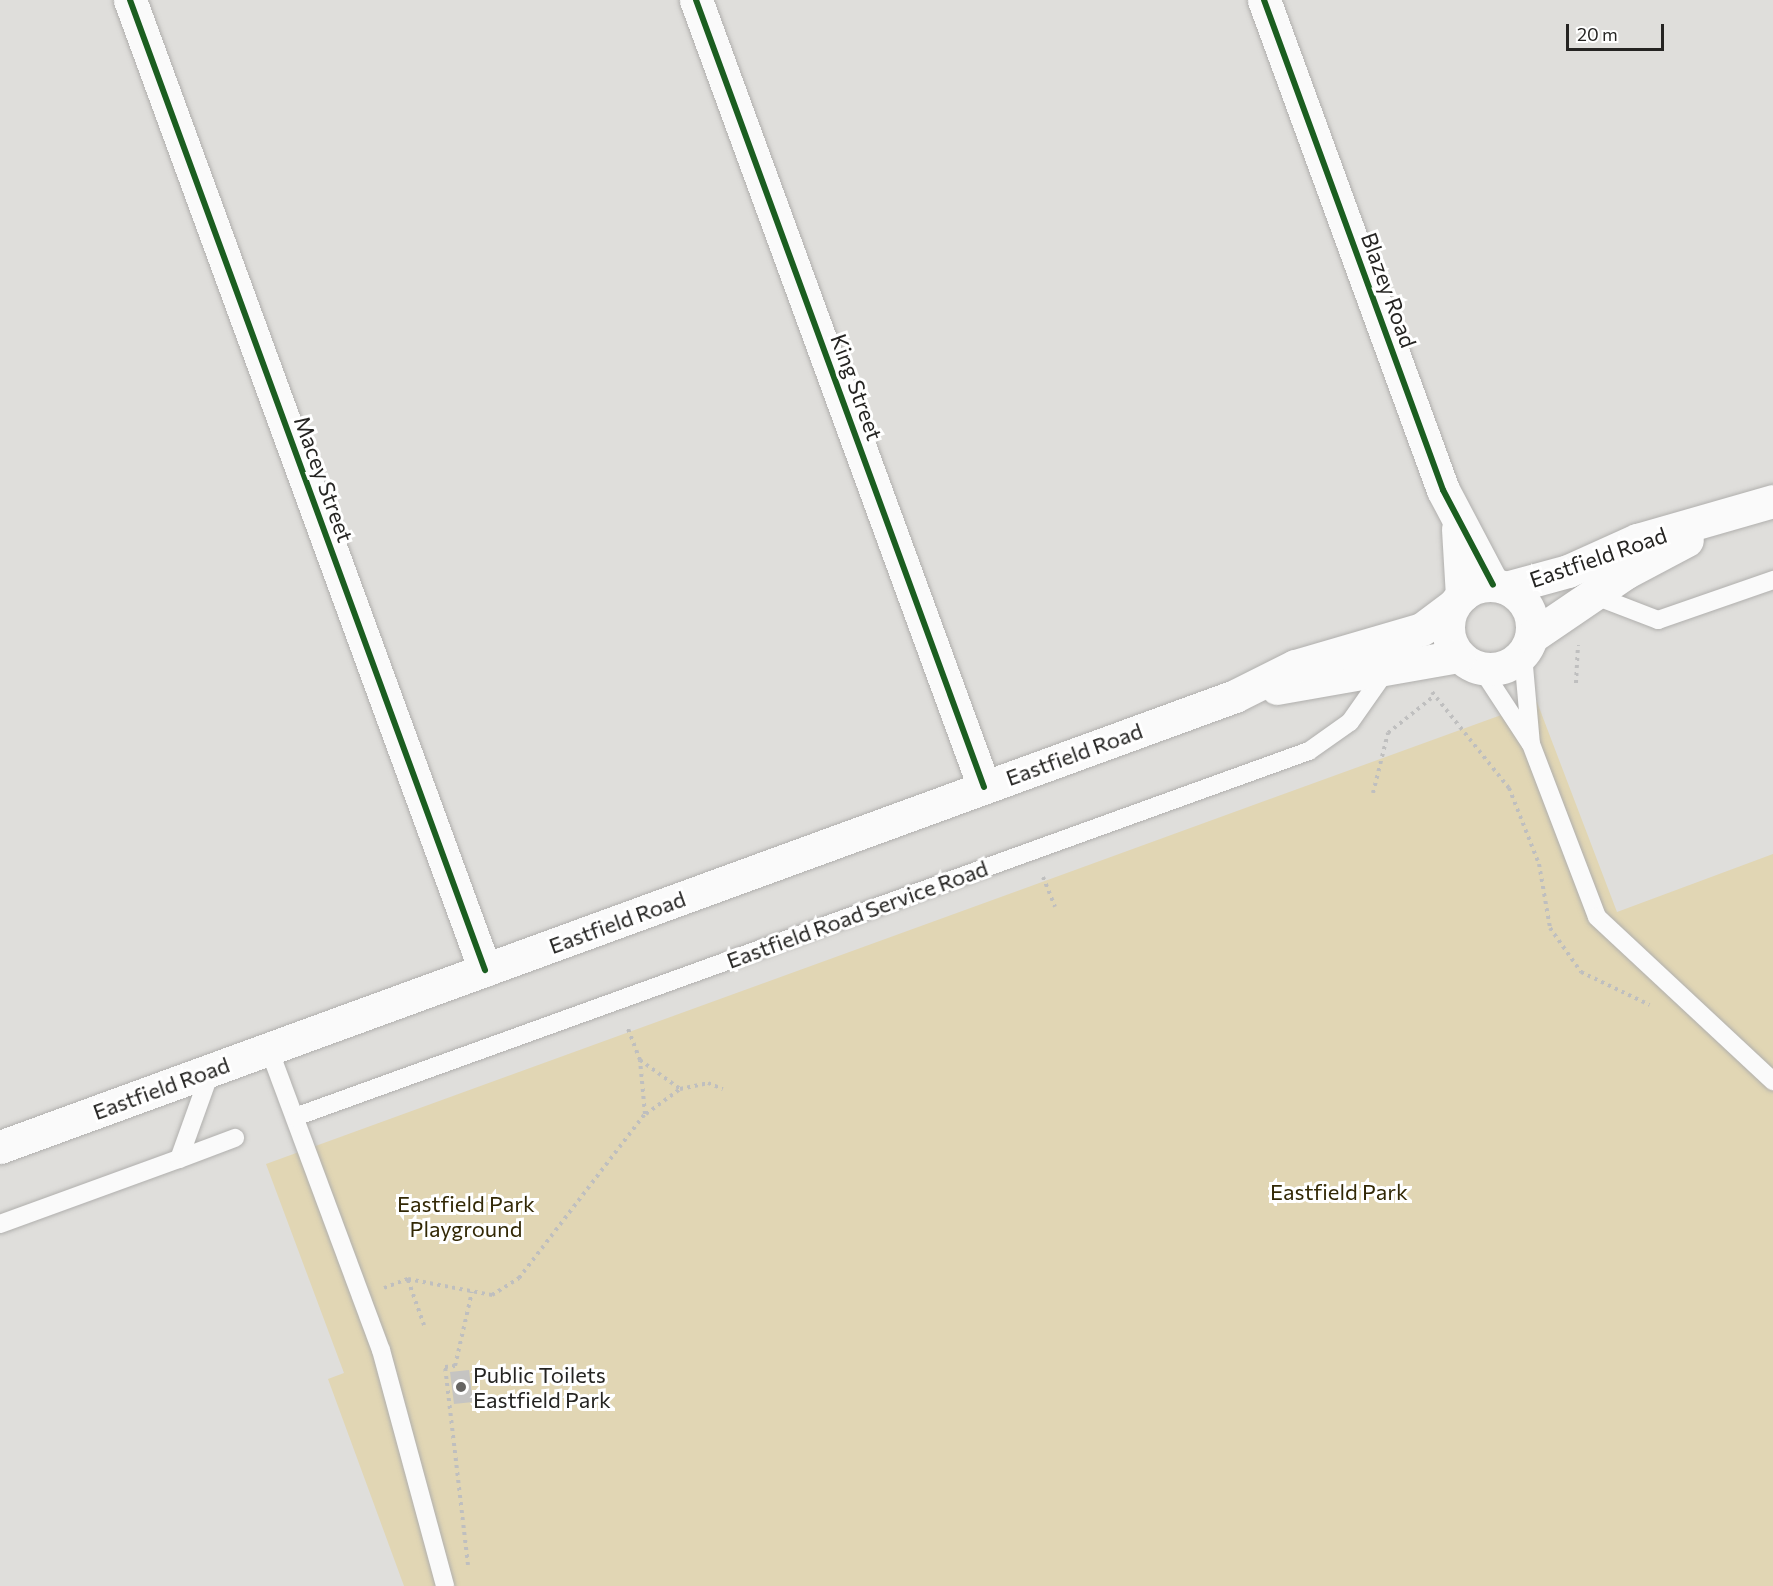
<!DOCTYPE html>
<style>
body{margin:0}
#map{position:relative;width:1773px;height:1586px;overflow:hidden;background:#dfdedb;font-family:Commissioner,sans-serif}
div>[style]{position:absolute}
.green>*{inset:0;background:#e1d6b4}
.building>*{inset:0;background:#c5c4c2}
.path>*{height:4px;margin-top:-2px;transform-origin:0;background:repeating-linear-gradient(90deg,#bfbfbf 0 3px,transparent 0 7.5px)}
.roads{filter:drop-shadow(0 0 2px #b0afad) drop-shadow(0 0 2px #b0afad)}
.lane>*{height:18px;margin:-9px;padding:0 9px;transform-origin:9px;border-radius:9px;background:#fafafa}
.street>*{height:33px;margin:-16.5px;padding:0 16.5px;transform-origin:16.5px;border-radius:16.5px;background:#fafafa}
.secondary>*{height:33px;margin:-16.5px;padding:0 16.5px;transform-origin:16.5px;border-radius:16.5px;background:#fafafa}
.secondary>.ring{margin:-16.5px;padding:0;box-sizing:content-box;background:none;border:33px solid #fafafa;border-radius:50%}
.cycleway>*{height:6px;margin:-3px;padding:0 3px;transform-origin:3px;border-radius:3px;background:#1b5e20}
.dots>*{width:16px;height:16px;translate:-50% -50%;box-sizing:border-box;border:3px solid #fff;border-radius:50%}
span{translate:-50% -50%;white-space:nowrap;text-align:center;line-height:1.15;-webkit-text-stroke:6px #fff;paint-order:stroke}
.street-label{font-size:22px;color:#252422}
.park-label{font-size:22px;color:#322805}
.poi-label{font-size:22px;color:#252422}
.left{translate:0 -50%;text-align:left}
.scale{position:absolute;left:1566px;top:24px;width:98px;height:27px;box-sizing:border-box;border:3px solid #252422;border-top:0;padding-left:8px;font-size:18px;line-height:21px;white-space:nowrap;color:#252422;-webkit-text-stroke:4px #fff;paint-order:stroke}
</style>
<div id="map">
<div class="green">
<div style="clip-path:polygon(1537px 702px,1617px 912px,1773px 854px,1773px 1586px,404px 1586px,328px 1379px,344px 1373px,266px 1164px)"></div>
</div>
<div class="building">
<div style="clip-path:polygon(469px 1370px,473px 1402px,454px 1404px,450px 1372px)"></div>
</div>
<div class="path">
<div style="left:1576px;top:683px;width:38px;rotate:-87deg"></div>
<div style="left:1432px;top:692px;width:123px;rotate:51.3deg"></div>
<div style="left:1509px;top:788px;width:82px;rotate:68.5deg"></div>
<div style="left:1539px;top:864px;width:65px;rotate:80.2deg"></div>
<div style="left:1550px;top:928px;width:54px;rotate:54.8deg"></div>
<div style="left:1581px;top:972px;width:76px;rotate:25.6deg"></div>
<div style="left:1373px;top:793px;width:62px;rotate:-76deg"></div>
<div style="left:1388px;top:733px;width:59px;rotate:-38.8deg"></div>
<div style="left:1043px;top:877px;width:32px;rotate:68deg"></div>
<div style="left:640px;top:1060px;width:49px;rotate:35.9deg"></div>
<div style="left:646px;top:1114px;width:42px;rotate:-36.3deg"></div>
<div style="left:680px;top:1089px;width:29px;rotate:-12deg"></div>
<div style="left:708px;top:1083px;width:16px;rotate:22deg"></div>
<div style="left:408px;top:1280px;width:48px;rotate:70.4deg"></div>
<div style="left:384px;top:1288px;width:26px;rotate:-21deg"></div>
<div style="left:408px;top:1279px;width:86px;rotate:10.8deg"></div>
<div style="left:492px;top:1295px;width:32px;rotate:-32deg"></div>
<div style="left:519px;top:1278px;width:207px;rotate:-52.5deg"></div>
<div style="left:645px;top:1114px;width:54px;rotate:-95.3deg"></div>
<div style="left:640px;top:1060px;width:34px;rotate:-111deg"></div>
<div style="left:468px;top:1565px;width:199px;rotate:-96.6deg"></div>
<div style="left:445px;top:1367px;width:10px;rotate:-6deg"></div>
<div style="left:455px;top:1366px;width:76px;rotate:-77.1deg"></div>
</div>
<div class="roads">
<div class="lane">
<div style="left:1593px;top:595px;width:70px;rotate:21deg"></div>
<div style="left:1658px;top:620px;width:122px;rotate:-19.2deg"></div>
<div style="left:1523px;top:655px;width:89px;rotate:84.9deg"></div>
<div style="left:1531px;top:744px;width:185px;rotate:69.1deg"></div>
<div style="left:1597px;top:917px;width:241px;rotate:43deg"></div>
<div style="left:1481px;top:668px;width:90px;rotate:56.8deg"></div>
<div style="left:269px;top:1049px;width:321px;rotate:69.6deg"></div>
<div style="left:381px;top:1350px;width:245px;rotate:74.8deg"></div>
<div style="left:295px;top:1117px;width:1078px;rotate:-19.85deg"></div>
<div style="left:1309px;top:751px;width:50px;rotate:-35.3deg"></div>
<div style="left:1350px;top:722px;width:66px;rotate:-54.9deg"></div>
<div style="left:179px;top:1159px;width:60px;rotate:-20.6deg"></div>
<div style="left:0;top:1224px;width:190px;rotate:-20deg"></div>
<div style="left:179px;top:1159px;width:95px;rotate:-70.2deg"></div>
</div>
<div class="street">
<div style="left:130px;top:0;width:1033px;rotate:69.9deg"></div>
<div style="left:696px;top:0;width:838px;rotate:69.9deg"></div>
<div style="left:1264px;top:0;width:522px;rotate:69.93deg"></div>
<div style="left:1443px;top:490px;width:107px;rotate:62.2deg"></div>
<div style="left:1458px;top:529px;width:67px;rotate:86.6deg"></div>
</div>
<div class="secondary">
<div class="ring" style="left:1448px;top:585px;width:51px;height:51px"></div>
<div style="left:1506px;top:588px;width:64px;rotate:-15.3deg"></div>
<div style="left:1568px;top:571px;width:76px;rotate:-24.2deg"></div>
<div style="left:1637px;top:540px;width:141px;rotate:-16deg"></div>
<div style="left:1531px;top:637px;width:114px;rotate:-34.2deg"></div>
<div style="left:1625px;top:573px;width:70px;rotate:-28deg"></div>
<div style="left:1277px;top:688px;width:185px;rotate:-10deg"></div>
<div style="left:0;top:1147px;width:1315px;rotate:-20.06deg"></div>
<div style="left:1235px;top:696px;width:67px;rotate:-26.6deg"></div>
<div style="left:1295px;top:666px;width:132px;rotate:-16.2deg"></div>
<div style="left:1422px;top:629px;width:40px;rotate:-37deg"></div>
</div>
</div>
<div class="cycleway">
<div style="left:130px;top:0;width:1033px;rotate:69.9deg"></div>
<div style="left:696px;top:0;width:838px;rotate:69.9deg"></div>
<div style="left:1264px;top:0;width:522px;rotate:69.93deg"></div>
<div style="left:1443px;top:490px;width:107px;rotate:62.2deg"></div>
</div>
<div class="dots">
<div style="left:461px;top:1387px;background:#666563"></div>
</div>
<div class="street-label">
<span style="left:1389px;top:290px;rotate:70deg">Blazey Road</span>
<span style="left:857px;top:387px;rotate:70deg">King Street</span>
<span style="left:324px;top:479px;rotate:70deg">Macey Street</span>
<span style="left:1598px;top:557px;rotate:-19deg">Eastfield Road</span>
<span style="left:1074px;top:754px;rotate:-20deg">Eastfield Road</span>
<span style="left:857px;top:914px;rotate:-20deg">Eastfield Road Service Road</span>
<span style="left:617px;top:922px;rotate:-20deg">Eastfield Road</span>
<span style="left:161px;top:1088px;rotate:-20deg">Eastfield Road</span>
</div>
<div class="park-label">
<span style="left:1339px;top:1192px">Eastfield Park</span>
<span style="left:466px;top:1216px">Eastfield Park<br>Playground</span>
</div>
<div class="poi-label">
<span class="left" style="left:473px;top:1387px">Public Toilets<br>Eastfield Park</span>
</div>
<div class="scale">20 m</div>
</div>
